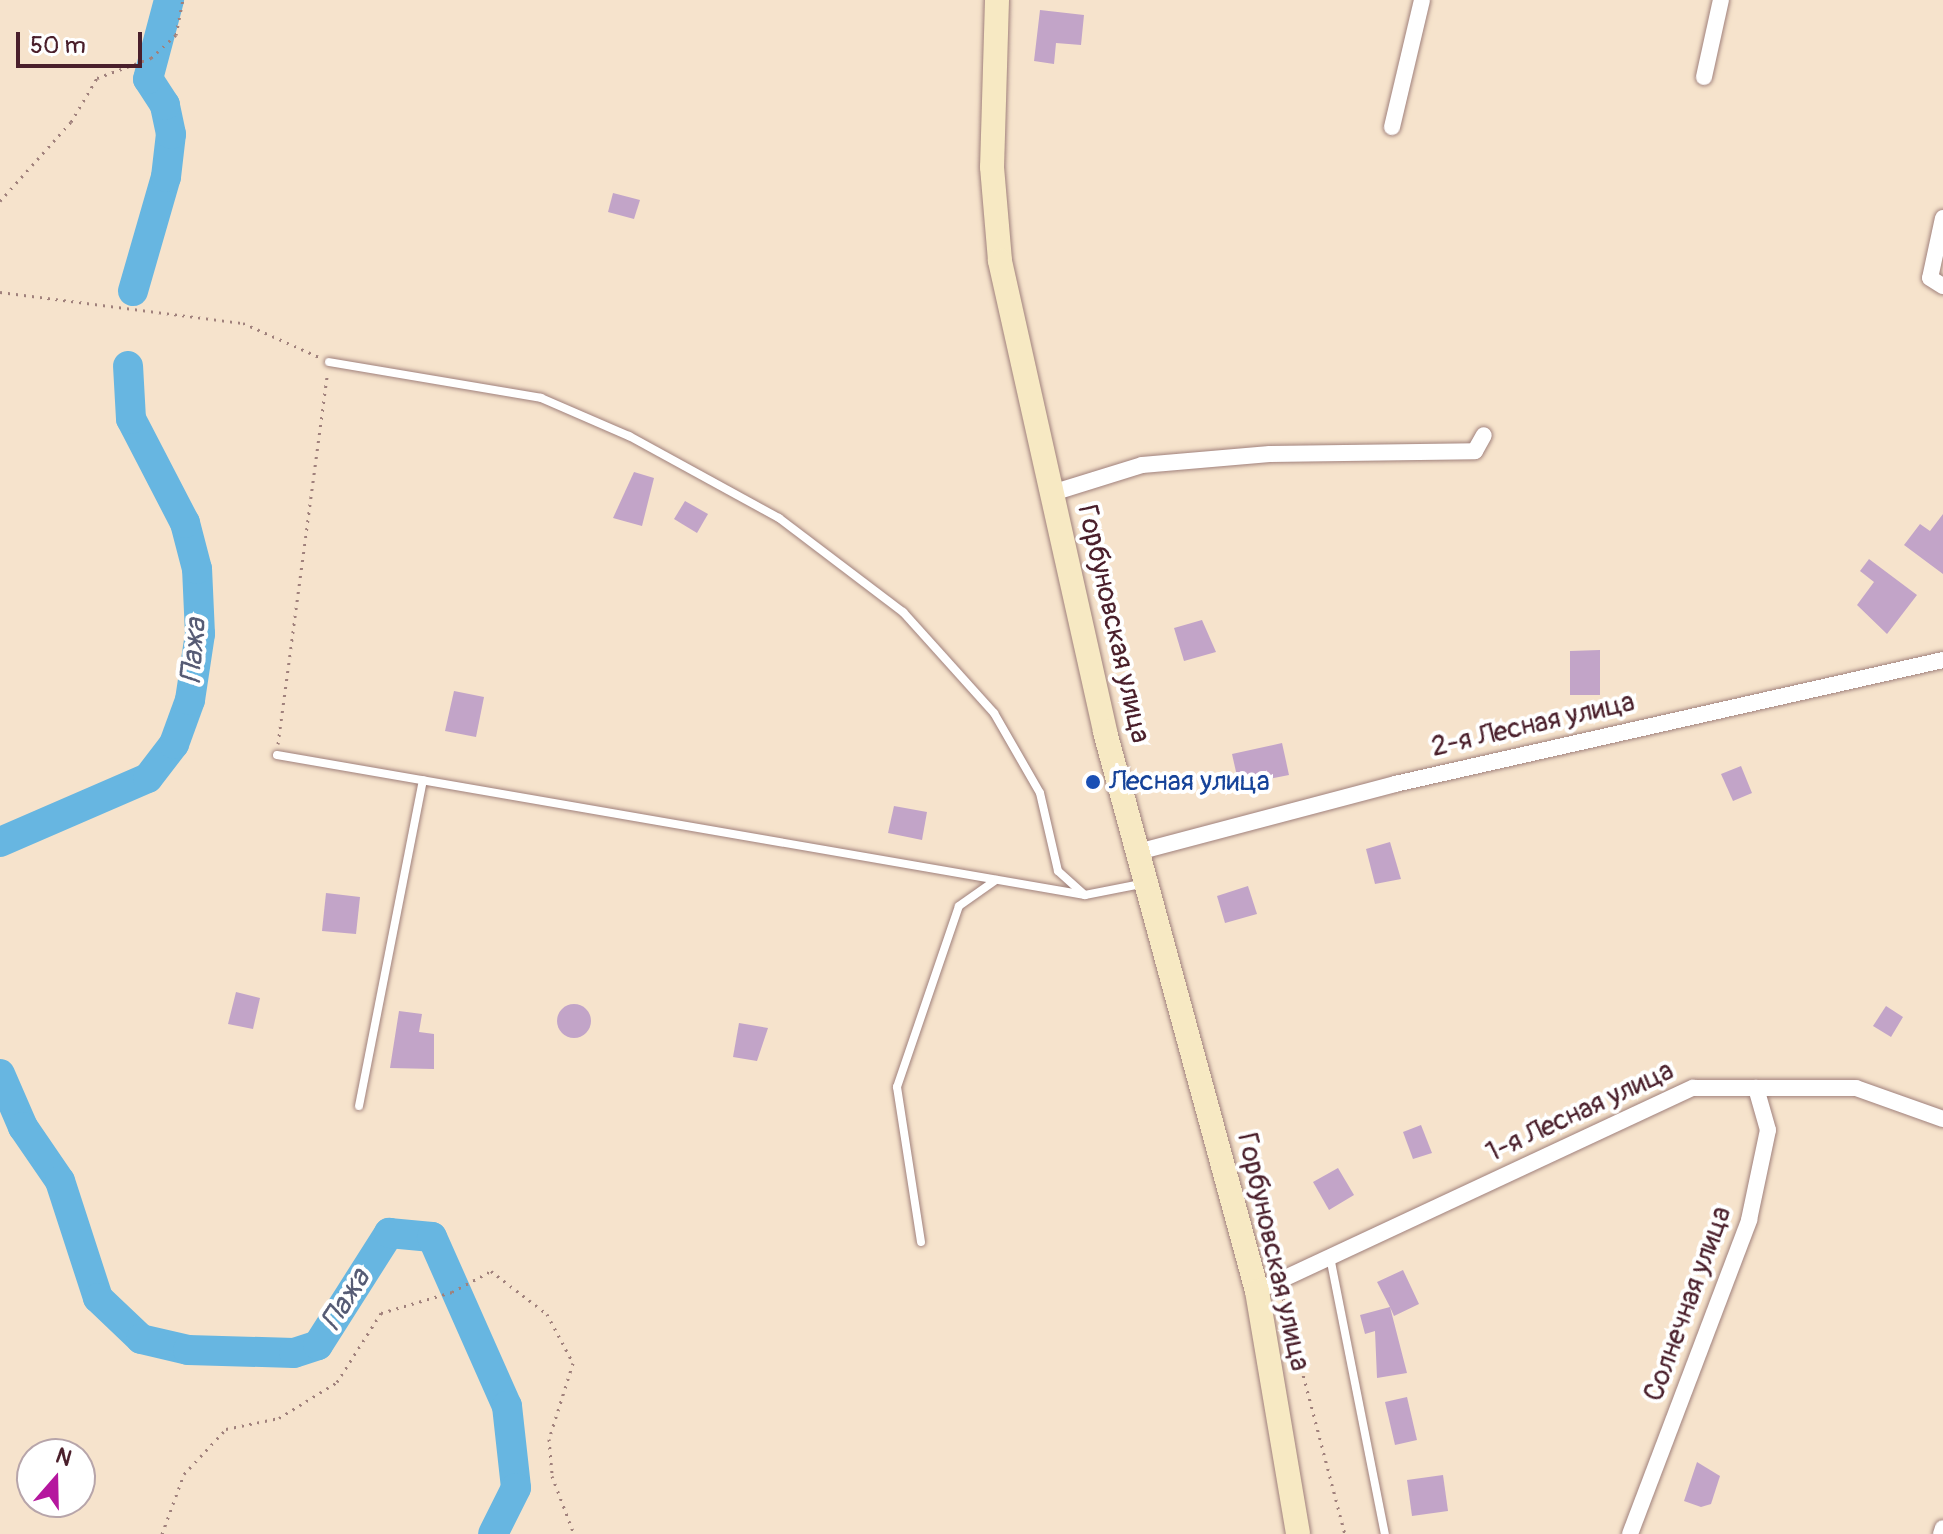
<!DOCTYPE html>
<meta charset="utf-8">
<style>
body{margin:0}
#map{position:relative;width:1943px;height:1534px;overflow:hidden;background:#f6e3cc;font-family:Pangolin,sans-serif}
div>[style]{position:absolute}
.river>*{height:30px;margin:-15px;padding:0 15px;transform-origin:15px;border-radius:15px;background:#67b6e1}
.building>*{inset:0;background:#c2a4c8}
.round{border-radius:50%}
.path>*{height:3px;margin-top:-1.5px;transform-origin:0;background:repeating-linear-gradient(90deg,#a0817c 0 2px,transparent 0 8px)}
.roads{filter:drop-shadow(0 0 2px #a0817c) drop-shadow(0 0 2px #a0817c)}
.lane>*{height:8px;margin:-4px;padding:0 4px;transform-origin:4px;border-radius:4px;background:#fff}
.street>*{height:16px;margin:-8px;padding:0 8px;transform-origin:8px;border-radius:8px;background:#fff}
.secondary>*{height:24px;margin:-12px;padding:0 12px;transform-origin:12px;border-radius:12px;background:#f7e9c3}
.dots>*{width:22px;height:22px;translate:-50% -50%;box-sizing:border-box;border:4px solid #fff;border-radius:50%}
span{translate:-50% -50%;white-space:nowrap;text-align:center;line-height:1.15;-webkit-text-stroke:8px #fff;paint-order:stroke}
.street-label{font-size:28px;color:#4a1f2b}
.transit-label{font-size:28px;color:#164399}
.left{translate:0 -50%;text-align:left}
.water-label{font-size:30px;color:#565b74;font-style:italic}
.north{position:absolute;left:16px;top:1438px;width:80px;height:80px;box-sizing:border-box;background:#fff;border:2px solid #b7a5aa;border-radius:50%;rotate:20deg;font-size:22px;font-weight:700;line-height:32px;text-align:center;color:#4a1f2b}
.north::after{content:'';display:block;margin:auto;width:28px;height:36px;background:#b5179e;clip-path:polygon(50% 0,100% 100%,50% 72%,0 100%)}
.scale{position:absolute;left:16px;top:32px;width:126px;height:36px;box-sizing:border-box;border:4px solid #4a1f2b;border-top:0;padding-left:10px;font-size:24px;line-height:28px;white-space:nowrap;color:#4a1f2b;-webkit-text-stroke:6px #fff;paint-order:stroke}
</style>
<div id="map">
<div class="river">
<div style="left:133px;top:291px;width:119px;rotate:-73.9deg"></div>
<div style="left:166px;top:177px;width:43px;rotate:-83.4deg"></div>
<div style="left:171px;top:134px;width:30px;rotate:-102deg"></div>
<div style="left:165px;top:105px;width:31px;rotate:-123deg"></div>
<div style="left:148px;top:79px;width:82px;rotate:-75.1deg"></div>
<div style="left:0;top:842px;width:161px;rotate:-23.4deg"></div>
<div style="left:148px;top:778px;width:43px;rotate:-52.6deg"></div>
<div style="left:174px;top:744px;width:47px;rotate:-70deg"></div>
<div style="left:190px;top:700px;width:67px;rotate:-81.4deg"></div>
<div style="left:200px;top:634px;width:65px;rotate:-92.6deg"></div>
<div style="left:197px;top:569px;width:48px;rotate:-104.6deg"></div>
<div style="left:185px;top:523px;width:117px;rotate:-117.4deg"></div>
<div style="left:131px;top:419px;width:53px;rotate:-93.2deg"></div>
<div style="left:0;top:1074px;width:58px;rotate:66.5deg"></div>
<div style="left:23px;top:1127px;width:65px;rotate:55.6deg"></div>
<div style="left:60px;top:1181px;width:123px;rotate:72deg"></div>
<div style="left:98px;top:1298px;width:59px;rotate:43.6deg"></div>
<div style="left:141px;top:1339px;width:48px;rotate:13.2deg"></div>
<div style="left:188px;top:1350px;width:106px;rotate:1.6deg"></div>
<div style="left:294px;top:1353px;width:25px;rotate:-18deg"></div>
<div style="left:318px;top:1345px;width:133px;rotate:-57.6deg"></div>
<div style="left:389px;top:1233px;width:43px;rotate:5.3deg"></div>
<div style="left:432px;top:1237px;width:185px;rotate:66.1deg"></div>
<div style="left:507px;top:1406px;width:82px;rotate:83.7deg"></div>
<div style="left:516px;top:1488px;width:51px;rotate:116.6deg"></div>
</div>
<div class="building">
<div style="clip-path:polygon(1040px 10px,1084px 15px,1081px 45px,1056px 43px,1054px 64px,1034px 61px)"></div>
<div style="clip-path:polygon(613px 193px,640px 200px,634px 219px,608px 212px)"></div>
<div style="clip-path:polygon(634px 472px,654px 478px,642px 526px,613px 518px)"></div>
<div style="clip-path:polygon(685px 501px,708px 514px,697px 533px,674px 519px)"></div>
<div style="clip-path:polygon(1943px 514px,1943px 574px,1904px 545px,1920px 524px,1930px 531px)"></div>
<div style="clip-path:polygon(1869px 559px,1917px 595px,1887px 634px,1857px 605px,1874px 582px,1860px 571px)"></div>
<div style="clip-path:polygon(1202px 620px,1216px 652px,1184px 661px,1174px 628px)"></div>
<div style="clip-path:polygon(1600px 650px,1600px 695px,1570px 695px,1570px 651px)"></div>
<div style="clip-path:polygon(454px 691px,484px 697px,476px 737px,445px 731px)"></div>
<div style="clip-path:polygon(1282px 743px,1289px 775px,1239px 785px,1232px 754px)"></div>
<div style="clip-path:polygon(1741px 766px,1752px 793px,1733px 801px,1721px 774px)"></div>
<div style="clip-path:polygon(894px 806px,927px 812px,922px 840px,888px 833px)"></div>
<div style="clip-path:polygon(1390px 842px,1401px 879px,1375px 884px,1366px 849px)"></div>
<div style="clip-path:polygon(1248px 886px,1257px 914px,1225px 923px,1217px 896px)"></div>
<div style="clip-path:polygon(326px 893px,360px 897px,356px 934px,322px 931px)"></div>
<div style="clip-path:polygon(236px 992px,260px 998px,253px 1029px,228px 1024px)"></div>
<div class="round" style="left:557px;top:1004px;width:34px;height:34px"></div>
<div style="clip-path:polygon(1886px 1006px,1903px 1017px,1891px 1037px,1873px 1026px)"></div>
<div style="clip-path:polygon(399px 1011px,422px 1014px,419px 1032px,434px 1034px,434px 1069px,390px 1068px)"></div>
<div style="clip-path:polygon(739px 1023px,768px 1028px,757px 1061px,733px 1057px)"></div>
<div style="clip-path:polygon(1421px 1125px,1432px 1153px,1413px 1159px,1403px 1132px)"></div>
<div style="clip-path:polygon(1338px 1168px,1354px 1195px,1329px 1210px,1313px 1182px)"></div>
<div style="clip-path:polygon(1403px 1270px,1419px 1304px,1394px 1316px,1390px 1307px,1407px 1373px,1377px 1378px,1375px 1331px,1365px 1334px,1360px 1315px,1390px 1307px,1377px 1282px)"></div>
<div style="clip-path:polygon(1407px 1397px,1417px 1440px,1395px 1445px,1385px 1402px)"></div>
<div style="clip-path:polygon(1697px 1462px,1720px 1476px,1711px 1504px,1701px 1507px,1684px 1501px)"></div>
<div style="clip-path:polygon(1443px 1475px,1448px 1511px,1412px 1516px,1407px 1480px)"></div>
</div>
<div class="path">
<div style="left:0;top:201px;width:106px;rotate:-48.1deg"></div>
<div style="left:71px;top:122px;width:51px;rotate:-59.4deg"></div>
<div style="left:97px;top:78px;width:58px;rotate:-20.3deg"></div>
<div style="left:151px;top:58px;width:34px;rotate:-43deg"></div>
<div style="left:176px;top:35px;width:36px;rotate:-79deg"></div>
<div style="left:0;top:292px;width:245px;rotate:7.3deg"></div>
<div style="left:243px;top:323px;width:83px;rotate:24.1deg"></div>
<div style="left:278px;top:744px;width:372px;rotate:-82.4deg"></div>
<div style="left:1283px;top:1298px;width:244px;rotate:75.3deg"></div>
<div style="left:162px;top:1534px;width:64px;rotate:-69.9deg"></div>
<div style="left:184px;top:1474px;width:62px;rotate:-47deg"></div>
<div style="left:226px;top:1429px;width:54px;rotate:-11.7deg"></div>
<div style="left:279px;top:1418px;width:68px;rotate:-31.8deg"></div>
<div style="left:337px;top:1382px;width:82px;rotate:-57.5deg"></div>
<div style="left:381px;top:1313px;width:74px;rotate:-16.5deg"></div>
<div style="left:452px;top:1292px;width:44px;rotate:-28.3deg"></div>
<div style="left:491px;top:1271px;width:71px;rotate:37.5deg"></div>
<div style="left:547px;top:1314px;width:55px;rotate:62deg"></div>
<div style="left:573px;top:1363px;width:80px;rotate:107.5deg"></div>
<div style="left:549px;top:1439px;width:37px;rotate:85deg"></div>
<div style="left:552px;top:1476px;width:62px;rotate:69.2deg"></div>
</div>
<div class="roads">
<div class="lane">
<div style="left:329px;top:362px;width:215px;rotate:9.6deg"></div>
<div style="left:541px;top:398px;width:96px;rotate:23.4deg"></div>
<div style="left:629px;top:436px;width:171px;rotate:28.7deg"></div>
<div style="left:779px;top:518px;width:156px;rotate:37.2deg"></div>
<div style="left:903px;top:612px;width:136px;rotate:48deg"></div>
<div style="left:994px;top:713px;width:92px;rotate:60.1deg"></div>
<div style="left:1040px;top:793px;width:80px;rotate:77deg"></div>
<div style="left:1058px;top:871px;width:36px;rotate:42deg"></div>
<div style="left:277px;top:755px;width:820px;rotate:9.83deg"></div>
<div style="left:1085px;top:895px;width:57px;rotate:-11.1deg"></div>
<div style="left:359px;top:1106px;width:332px;rotate:-78.9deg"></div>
<div style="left:921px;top:1242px;width:157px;rotate:-98.8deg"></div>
<div style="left:897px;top:1087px;width:191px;rotate:-71.1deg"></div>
<div style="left:959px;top:906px;width:45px;rotate:-35.1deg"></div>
<div style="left:1330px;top:1257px;width:282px;rotate:78.8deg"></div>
</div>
<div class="street">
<div style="left:1704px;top:77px;width:79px;rotate:-77.6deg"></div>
<div style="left:1392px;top:127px;width:130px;rotate:-76.7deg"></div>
<div style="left:1943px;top:218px;width:61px;rotate:102.2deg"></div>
<div style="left:1930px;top:278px;width:15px;rotate:32deg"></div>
<div style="left:1052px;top:493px;width:94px;rotate:-17.3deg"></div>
<div style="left:1142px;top:465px;width:128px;rotate:-4.9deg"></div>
<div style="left:1270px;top:454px;width:205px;rotate:-0.8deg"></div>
<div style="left:1475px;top:451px;width:18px;rotate:-61deg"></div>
<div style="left:1138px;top:852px;width:266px;rotate:-14.8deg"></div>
<div style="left:1395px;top:784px;width:562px;rotate:-12.75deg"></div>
<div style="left:1257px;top:1291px;width:481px;rotate:-25deg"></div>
<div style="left:1693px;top:1088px;width:163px"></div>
<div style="left:1856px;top:1088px;width:92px;rotate:19.6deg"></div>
<div style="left:1630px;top:1534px;width:336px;rotate:-69.2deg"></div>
<div style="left:1749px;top:1220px;width:92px;rotate:-78.1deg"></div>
<div style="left:1768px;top:1130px;width:44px;rotate:-105.9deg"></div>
<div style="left:1941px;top:1534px;width:6px;rotate:-72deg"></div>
</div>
<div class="secondary">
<div style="left:997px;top:0;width:167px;rotate:91.7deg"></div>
<div style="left:992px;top:167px;width:94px;rotate:85.1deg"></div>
<div style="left:1000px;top:261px;width:483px;rotate:77.4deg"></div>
<div style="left:1105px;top:732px;width:579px;rotate:74.79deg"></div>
<div style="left:1257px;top:1291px;width:246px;rotate:80.4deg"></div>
</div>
</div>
<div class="dots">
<div style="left:1093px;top:782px;background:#1a4fb4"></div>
</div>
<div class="street-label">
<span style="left:1113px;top:624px;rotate:77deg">Горбуновская улица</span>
<span style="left:1533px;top:725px;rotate:-13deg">2-я Лесная улица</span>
<span style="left:1580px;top:1112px;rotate:-25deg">1-я Лесная улица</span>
<span style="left:1273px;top:1252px;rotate:77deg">Горбуновская улица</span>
<span style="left:1688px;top:1304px;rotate:-70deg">Солнечная улица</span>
</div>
<div class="transit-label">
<span class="left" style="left:1109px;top:782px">Лесная улица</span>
</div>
<div class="water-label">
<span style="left:194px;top:651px;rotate:-85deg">Пажа</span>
<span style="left:346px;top:1300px;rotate:-58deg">Пажа</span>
</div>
<div class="north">N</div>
<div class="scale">50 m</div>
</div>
